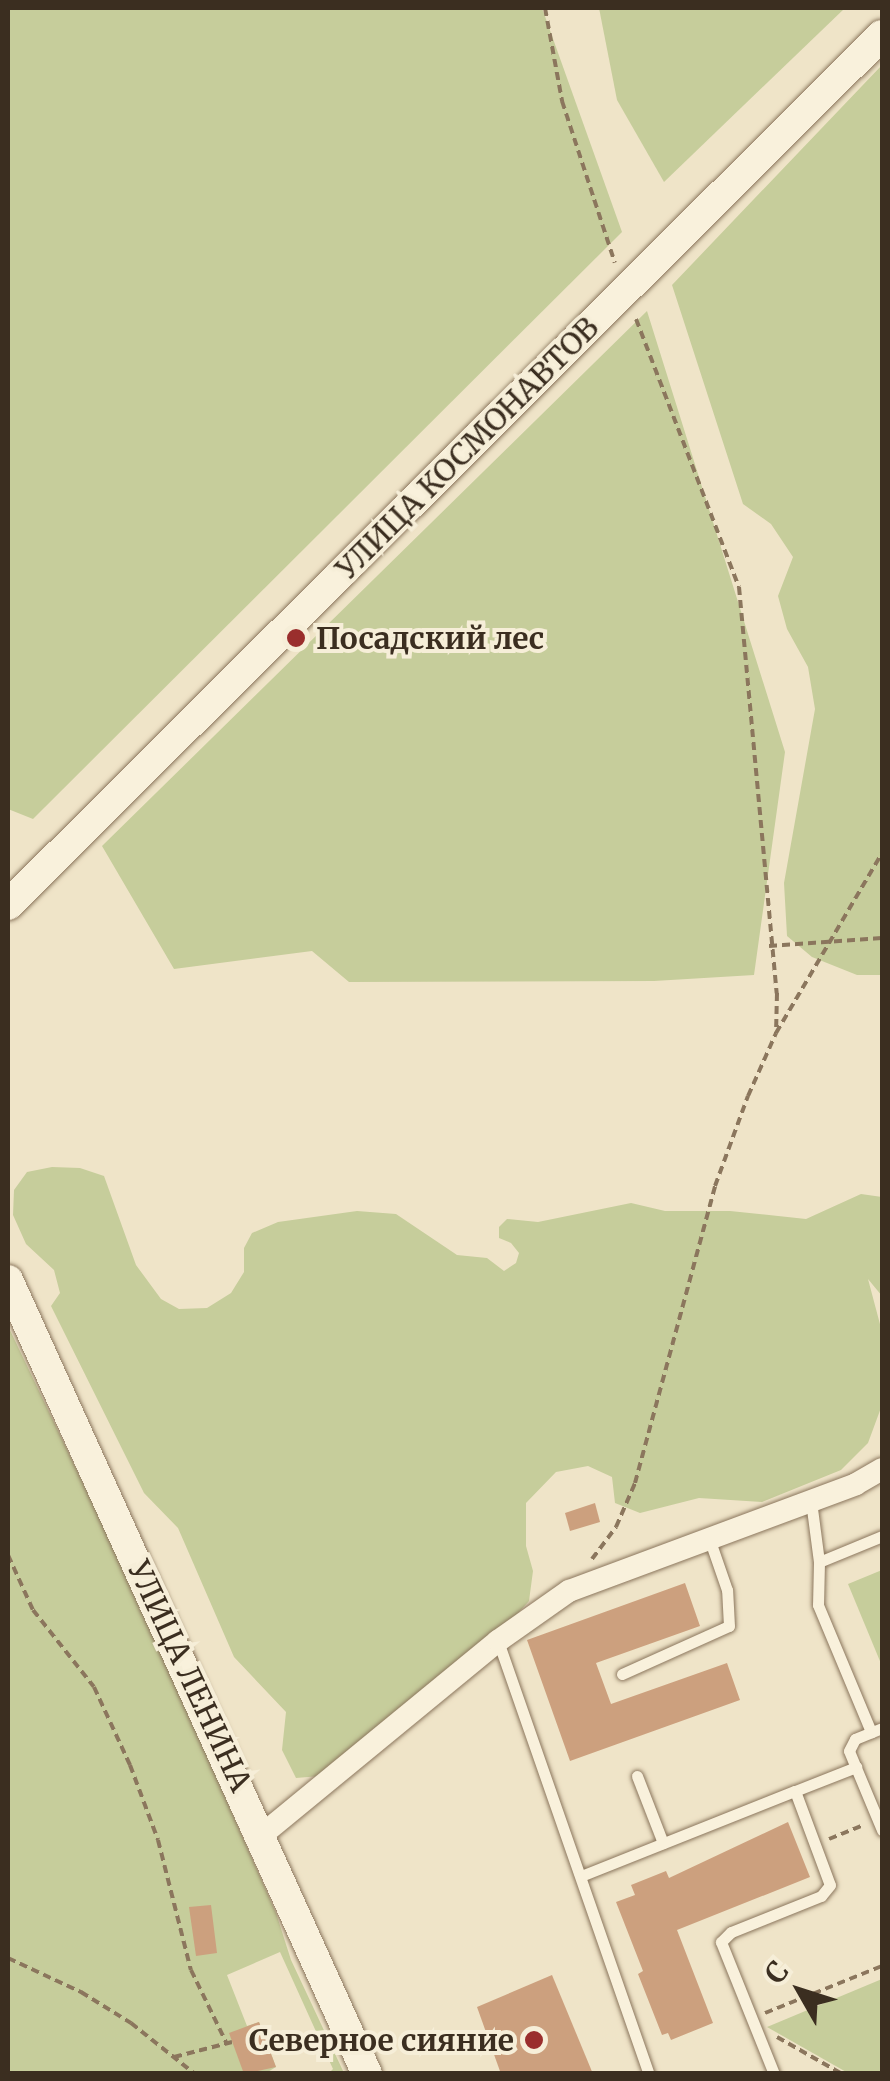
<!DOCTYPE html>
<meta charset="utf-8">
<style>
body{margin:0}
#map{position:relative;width:890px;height:2081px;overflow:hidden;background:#efe4c8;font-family:Merriweather,serif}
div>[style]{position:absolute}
.green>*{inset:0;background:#c6cd9b}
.building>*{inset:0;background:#cca07e}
.path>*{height:4px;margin-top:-2px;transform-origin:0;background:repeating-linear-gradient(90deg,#8b765d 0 8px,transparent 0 13px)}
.roads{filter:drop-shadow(0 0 2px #8b765d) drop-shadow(0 0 2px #8b765d)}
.lane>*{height:11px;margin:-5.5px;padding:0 5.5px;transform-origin:5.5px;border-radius:5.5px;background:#f9f1dc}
.street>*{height:22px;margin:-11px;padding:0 11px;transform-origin:11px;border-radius:11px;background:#f9f1dc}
.secondary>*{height:30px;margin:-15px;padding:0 15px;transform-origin:15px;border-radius:15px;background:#f9f1dc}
.dots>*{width:28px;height:28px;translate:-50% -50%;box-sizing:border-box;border:5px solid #f6eed8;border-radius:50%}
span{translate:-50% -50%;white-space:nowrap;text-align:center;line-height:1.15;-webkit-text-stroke:8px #f6eed8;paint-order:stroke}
.street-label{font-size:30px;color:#3b2e20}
.poi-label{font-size:30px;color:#3b2e20;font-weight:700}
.left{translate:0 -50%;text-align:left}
.right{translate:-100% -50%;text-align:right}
.frame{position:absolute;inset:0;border:10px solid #3b2e20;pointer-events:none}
.north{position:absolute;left:750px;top:1941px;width:100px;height:100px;-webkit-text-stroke:8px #f6eed8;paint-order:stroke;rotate:309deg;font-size:28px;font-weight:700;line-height:40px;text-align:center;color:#3b2e20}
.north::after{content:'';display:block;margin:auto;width:35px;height:45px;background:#3b2e20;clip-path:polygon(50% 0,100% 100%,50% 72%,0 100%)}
</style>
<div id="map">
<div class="green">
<div style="clip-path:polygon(8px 8px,542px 8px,622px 232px,33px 819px,8px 809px)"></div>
<div style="clip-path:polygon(599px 8px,845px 8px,664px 182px,617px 100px)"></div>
<div style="clip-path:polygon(882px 65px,882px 975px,857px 975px,812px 957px,787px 936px,784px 883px,815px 709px,808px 667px,787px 629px,778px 596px,793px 557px,771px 524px,743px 504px,672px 285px)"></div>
<div style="clip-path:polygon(647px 311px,785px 752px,754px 975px,654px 981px,349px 982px,312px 951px,174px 969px,102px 846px)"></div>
<div style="clip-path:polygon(52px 1167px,80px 1168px,104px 1176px,136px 1265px,161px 1299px,179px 1309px,207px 1308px,231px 1293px,244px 1272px,244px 1248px,252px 1233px,278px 1222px,357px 1211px,396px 1214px,457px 1255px,487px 1258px,504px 1271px,516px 1263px,519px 1253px,511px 1243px,499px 1238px,499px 1227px,507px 1219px,538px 1222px,631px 1203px,665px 1211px,730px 1211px,806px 1219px,861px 1194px,882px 1197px,882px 1296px,868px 1279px,881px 1328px,882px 1405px,868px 1443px,841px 1470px,762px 1502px,699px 1498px,640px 1513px,615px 1503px,612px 1477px,588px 1466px,556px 1472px,526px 1503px,526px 1546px,533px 1571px,529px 1601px,490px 1644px,320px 1776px,296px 1778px,282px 1750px,286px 1712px,234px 1657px,178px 1528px,144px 1493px,51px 1306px,60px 1293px,54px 1270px,26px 1244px,13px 1215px,14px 1190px,27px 1172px)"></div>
<div style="clip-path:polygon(8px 1326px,136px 1594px,276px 1913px,291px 1960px,344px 2073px,329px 2073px,333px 2069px,280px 1952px,227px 1975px,247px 2026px,259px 2022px,276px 2067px,266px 2073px,8px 2073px)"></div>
<div style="clip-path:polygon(882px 1570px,882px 1666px,848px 1584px)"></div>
<div style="clip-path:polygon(882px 1979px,882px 2073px,848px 2073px,767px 2027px)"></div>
</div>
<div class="building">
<div style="clip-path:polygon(595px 1503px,600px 1522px,570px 1531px,565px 1513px)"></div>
<div style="clip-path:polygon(685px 1583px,700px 1626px,596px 1663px,611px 1704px,727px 1663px,740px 1700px,570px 1761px,527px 1640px)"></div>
<div style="clip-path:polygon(788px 1822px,810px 1877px,677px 1930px,713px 2023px,671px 2040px,668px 2033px,662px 2035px,638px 1974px,643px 1971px,616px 1902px,635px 1895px,631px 1885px,666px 1871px,669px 1878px)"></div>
<div style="clip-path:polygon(211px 1905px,217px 1953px,196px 1956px,189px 1907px)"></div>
<div style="clip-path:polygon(552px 1975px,593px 2074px,501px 2074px,477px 2007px)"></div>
<div style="clip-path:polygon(259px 2022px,276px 2067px,244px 2074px,229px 2033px)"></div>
</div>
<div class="path">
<div style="left:545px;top:8px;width:95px;rotate:79.6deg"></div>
<div style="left:562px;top:101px;width:170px;rotate:71.9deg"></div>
<div style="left:636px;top:319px;width:287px;rotate:69deg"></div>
<div style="left:739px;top:587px;width:408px;rotate:84.7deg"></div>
<div style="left:777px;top:993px;width:40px;rotate:91.4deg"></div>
<div style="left:769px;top:946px;width:113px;rotate:-4deg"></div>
<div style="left:8px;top:1555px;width:60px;rotate:65.6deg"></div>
<div style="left:33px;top:1610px;width:98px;rotate:51.6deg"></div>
<div style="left:94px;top:1687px;width:86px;rotate:65.2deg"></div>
<div style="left:130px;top:1765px;width:80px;rotate:69.5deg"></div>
<div style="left:158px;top:1840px;width:134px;rotate:75.8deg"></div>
<div style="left:191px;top:1970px;width:82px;rotate:64.1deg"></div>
<div style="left:592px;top:1559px;width:40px;rotate:-53deg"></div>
<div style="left:616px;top:1527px;width:48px;rotate:-66.6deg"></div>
<div style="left:635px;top:1483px;width:308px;rotate:-74.9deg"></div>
<div style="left:715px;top:1186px;width:96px;rotate:-69.9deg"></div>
<div style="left:748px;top:1096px;width:69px;rotate:-66deg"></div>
<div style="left:776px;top:1033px;width:209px;rotate:-59.5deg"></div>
<div style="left:829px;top:1839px;width:35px;rotate:-22deg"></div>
<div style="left:8px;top:1958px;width:81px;rotate:25deg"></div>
<div style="left:81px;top:1992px;width:59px;rotate:31.8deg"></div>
<div style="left:131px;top:2023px;width:82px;rotate:38.6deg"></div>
<div style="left:765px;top:2013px;width:126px;rotate:-21.9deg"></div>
<div style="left:777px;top:2037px;width:75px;rotate:29.6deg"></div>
<div style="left:174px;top:2057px;width:60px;rotate:-14.5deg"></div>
</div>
<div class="roads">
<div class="lane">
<div style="left:811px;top:1501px;width:62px;rotate:82.5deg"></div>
<div style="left:819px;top:1562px;width:43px;rotate:91.3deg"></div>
<div style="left:818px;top:1605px;width:138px;rotate:67.3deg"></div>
<div style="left:819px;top:1562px;width:68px;rotate:-22.4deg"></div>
<div style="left:498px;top:1641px;width:459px;rotate:70.8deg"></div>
<div style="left:622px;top:1674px;width:117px;rotate:-24.2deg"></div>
<div style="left:729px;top:1626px;width:36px;rotate:-93deg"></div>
<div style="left:727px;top:1590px;width:55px;rotate:-109.1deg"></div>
<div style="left:882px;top:1728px;width:29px;rotate:158deg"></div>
<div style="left:855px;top:1739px;width:13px;rotate:117deg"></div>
<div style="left:849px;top:1751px;width:86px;rotate:67.3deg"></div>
<div style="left:637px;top:1776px;width:72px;rotate:68.8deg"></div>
<div style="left:795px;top:1791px;width:66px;rotate:-21.5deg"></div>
<div style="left:581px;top:1876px;width:230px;rotate:-21.7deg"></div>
<div style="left:795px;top:1791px;width:100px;rotate:69.6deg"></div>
<div style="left:830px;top:1885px;width:14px;rotate:129deg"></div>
<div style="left:821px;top:1896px;width:97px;rotate:158.2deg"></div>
<div style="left:731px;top:1932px;width:14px;rotate:135deg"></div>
<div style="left:721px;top:1942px;width:142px;rotate:68.1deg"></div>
</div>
<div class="street">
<div style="left:263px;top:1834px;width:304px;rotate:-39.4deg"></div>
<div style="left:498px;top:1641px;width:87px;rotate:-35.2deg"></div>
<div style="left:569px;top:1591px;width:306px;rotate:-20.4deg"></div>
<div style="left:856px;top:1484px;width:30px;rotate:-30deg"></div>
</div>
<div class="secondary">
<div style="left:8px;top:905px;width:1233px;rotate:-44.87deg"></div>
<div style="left:8px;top:1280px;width:871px;rotate:65.67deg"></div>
</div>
</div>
<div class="dots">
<div style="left:296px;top:638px;background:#9a2e2d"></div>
<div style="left:534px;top:2040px;background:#9a2e2d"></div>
</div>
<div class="street-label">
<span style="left:467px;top:448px;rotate:-45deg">УЛИЦА КОСМОНАВТОВ</span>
<span style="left:190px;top:1676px;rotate:65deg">УЛИЦА ЛЕНИНА</span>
</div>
<div class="poi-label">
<span class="left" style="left:316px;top:638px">Посадский лес</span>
<span class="right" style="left:514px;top:2040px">Северное сияние</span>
</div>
<div class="frame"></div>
<div class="north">С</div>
</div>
